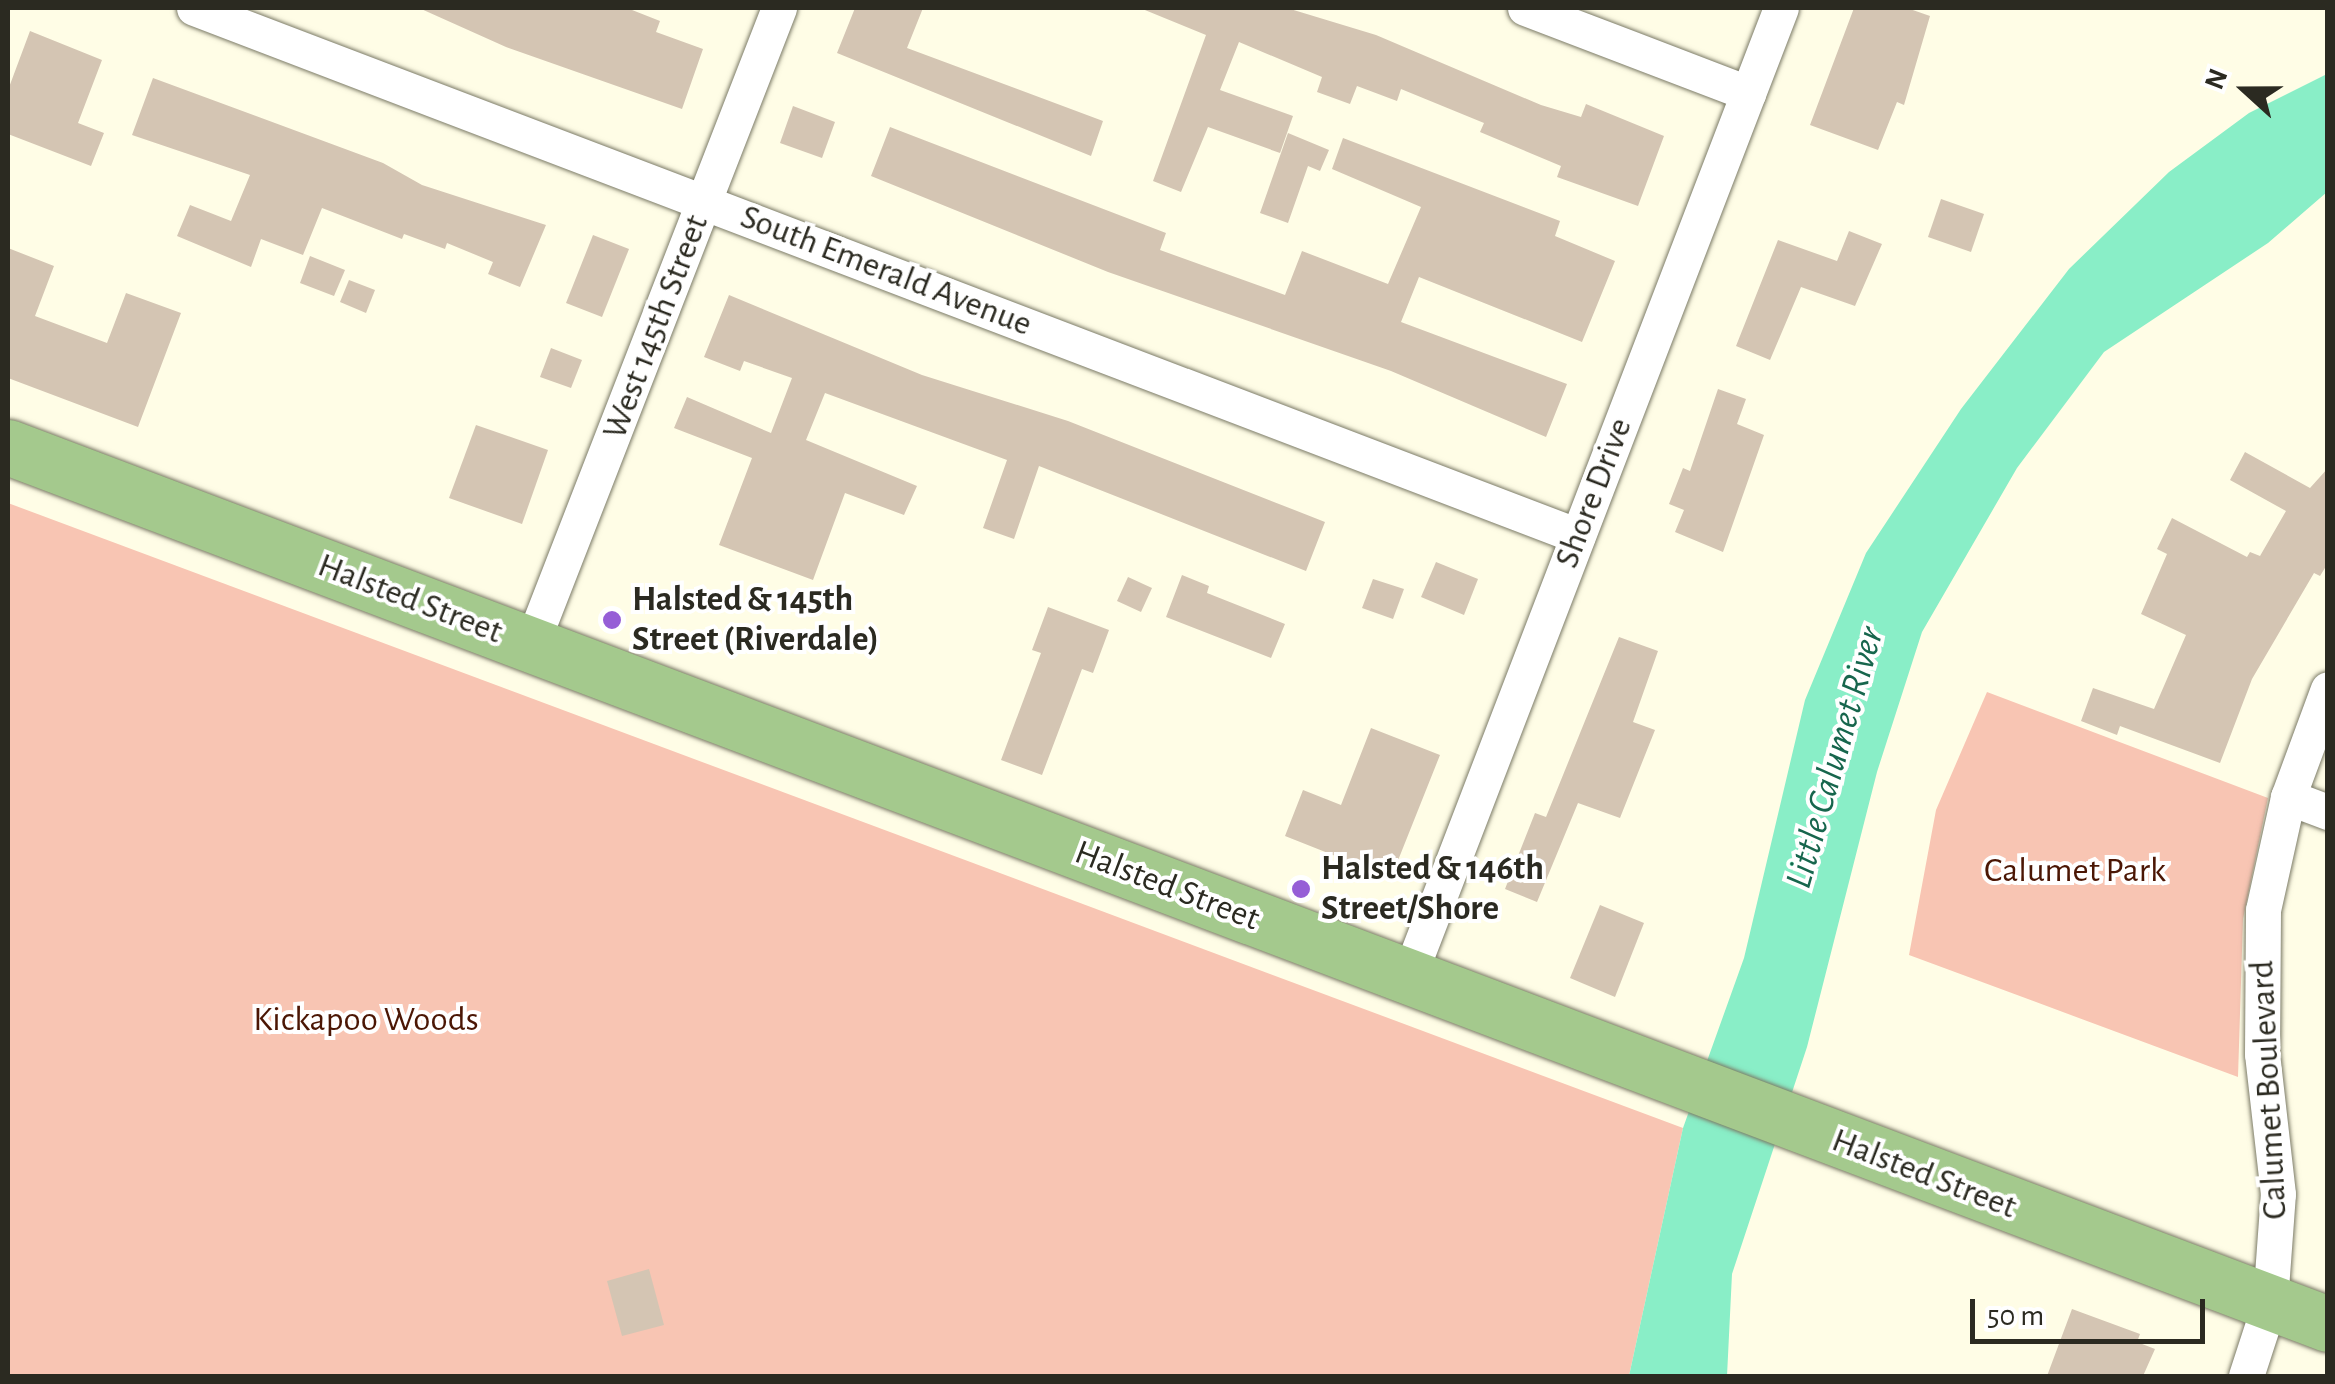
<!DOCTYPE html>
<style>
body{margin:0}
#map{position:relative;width:2335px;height:1384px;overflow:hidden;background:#fffde6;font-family:"Alegreya Sans",sans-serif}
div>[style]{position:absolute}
.green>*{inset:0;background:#f8c5b3}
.water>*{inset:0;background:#89eec7}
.building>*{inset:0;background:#d4c5b3}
.roads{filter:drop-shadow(0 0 2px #7c7b67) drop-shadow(0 0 2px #7c7b67)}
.street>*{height:35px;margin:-17.5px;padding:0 17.5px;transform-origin:17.5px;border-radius:17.5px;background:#fff}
.primary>*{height:55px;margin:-27.5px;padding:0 27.5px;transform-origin:27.5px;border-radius:27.5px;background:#a4c98d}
.dots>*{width:28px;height:28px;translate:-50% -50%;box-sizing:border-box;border:5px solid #fff;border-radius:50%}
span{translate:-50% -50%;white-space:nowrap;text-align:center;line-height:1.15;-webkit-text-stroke:8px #fff;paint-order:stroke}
.street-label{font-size:35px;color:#2b2a21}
.poi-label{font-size:35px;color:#2b2a21;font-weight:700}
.left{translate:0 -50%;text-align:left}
.park-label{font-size:35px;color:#4b1604}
.water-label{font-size:38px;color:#17664d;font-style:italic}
.frame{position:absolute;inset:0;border:10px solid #2b2a21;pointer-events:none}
.north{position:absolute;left:2195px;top:40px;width:100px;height:100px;-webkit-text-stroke:8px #fff;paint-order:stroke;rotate:291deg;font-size:28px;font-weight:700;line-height:40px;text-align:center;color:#2b2a21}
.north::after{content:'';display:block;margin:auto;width:35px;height:45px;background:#2b2a21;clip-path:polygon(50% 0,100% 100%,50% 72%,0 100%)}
.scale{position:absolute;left:1970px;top:1299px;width:235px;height:45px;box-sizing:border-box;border:5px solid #2b2a21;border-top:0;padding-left:12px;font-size:30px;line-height:35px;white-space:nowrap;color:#2b2a21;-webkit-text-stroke:8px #fff;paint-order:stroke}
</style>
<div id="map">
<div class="green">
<div style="clip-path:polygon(8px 503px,1683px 1128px,1629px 1376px,8px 1376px)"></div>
<div style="clip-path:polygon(1987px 692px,2268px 798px,2243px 919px,2238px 1077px,1909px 955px,1936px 810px)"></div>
</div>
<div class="water">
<div style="clip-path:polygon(2327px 74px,2327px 192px,2268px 243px,2104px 352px,2017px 468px,1922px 632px,1877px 772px,1807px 1047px,1732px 1274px,1727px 1376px,1629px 1376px,1683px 1128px,1744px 958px,1805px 700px,1866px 553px,1961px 409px,2069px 269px,2169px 172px,2249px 113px)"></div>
</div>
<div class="building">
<div style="clip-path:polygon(419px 8px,627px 8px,660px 21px,656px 32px,703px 49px,682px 109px,506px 47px)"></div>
<div style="clip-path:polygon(855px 8px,923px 8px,907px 48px,1103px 121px,1091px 156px,837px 53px)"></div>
<div style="clip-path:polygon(1140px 8px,1287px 8px,1376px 35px,1541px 105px,1581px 117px,1586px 104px,1664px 136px,1638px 206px,1557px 177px,1561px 166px,1480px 132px,1484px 123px,1401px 89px,1397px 101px,1357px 86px,1350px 104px,1317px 92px,1322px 77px,1239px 42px,1220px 90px,1293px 116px,1280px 153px,1208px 127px,1181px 192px,1153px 181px,1206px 35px)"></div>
<div style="clip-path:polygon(1854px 8px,1907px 8px,1930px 16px,1904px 105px,1897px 102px,1878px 150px,1810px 125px)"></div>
<div style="clip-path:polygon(30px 31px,102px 60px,78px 123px,104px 133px,91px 166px,8px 134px,8px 90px)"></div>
<div style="clip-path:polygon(153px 78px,383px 163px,422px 185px,546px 225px,520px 287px,488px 274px,493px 262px,447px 243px,445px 249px,404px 234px,402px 239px,322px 208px,303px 255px,261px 239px,251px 267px,177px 236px,190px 205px,231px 221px,250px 175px,132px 135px)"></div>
<div style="clip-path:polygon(793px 106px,835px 122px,822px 158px,780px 143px)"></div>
<div style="clip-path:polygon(890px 127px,1166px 233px,1160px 250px,1285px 295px,1302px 251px,1388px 284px,1421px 207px,1332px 169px,1343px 138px,1560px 221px,1555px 236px,1615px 261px,1582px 342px,1419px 277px,1401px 322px,1567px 384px,1546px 437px,1391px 371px,1108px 272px,871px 176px)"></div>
<div style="clip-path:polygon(1288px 133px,1329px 150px,1320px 171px,1308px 166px,1288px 223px,1260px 213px)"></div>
<div style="clip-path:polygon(1941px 199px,1984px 214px,1971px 252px,1928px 237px)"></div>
<div style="clip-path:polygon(1849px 231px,1882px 244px,1855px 306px,1801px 287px,1770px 360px,1736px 346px,1778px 240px,1837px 261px)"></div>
<div style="clip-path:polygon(593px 235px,629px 249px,602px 317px,566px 303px)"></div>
<div style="clip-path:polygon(8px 248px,54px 266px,35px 316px,107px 343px,126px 293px,181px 313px,138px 427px,8px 378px)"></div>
<div style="clip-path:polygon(310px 256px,345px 270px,334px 296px,300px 283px)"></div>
<div style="clip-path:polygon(349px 280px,375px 290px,366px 313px,340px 302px)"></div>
<div style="clip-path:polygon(729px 295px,922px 375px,1068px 421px,1325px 522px,1306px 571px,1039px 466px,1014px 539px,983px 528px,1007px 460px,825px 393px,806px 440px,917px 486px,904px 515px,845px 493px,813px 580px,719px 545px,752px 458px,674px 428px,687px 397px,771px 433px,792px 378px,744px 361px,740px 371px,704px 357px)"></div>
<div style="clip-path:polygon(551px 348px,582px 360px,571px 388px,540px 377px)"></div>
<div style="clip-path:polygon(1718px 389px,1746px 399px,1737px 424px,1764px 435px,1723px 552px,1675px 532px,1684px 510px,1669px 504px,1683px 468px,1690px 471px)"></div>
<div style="clip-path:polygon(476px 425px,548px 450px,522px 524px,449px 498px)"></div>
<div style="clip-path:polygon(2245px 452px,2310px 488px,2328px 468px,2328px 563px,2320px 576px,2314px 573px,2252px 679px,2220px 763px,2120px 726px,2117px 735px,2081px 721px,2093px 688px,2154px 709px,2186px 635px,2141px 614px,2167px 554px,2157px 549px,2172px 518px,2247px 557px,2250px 552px,2260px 556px,2286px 511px,2230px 480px)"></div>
<div style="clip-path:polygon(1436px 562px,1478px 579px,1464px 615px,1421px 597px)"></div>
<div style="clip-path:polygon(1182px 575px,1209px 586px,1207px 593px,1285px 624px,1271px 658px,1166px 617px)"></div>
<div style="clip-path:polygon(1128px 577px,1152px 588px,1141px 612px,1117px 601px)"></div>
<div style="clip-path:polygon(1373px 579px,1404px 589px,1393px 619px,1362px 608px)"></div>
<div style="clip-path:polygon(1048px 607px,1109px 630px,1093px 673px,1082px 669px,1042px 775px,1001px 760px,1041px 653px,1032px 650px)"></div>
<div style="clip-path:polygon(1619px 637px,1658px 651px,1633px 722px,1655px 730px,1620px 818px,1578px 803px,1537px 902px,1505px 889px,1535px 813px,1546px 817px)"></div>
<div style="clip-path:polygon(1371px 728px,1440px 755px,1391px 878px,1285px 836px,1303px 790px,1341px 805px)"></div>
<div style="clip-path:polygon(1600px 905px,1644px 923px,1615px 997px,1570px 978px)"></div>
<div style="clip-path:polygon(649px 1269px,664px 1325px,622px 1336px,607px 1281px)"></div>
<div style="clip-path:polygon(2072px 1309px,2140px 1334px,2137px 1342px,2155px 1349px,2143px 1376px,2047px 1376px)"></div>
</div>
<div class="roads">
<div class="street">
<div style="left:194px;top:8px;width:1481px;rotate:20.88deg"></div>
<div style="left:1525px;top:8px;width:239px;rotate:20.9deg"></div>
<div style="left:531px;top:645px;width:684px;rotate:-68.73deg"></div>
<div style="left:2288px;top:797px;width:43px;rotate:20.6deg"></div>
<div style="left:1408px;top:978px;width:1039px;rotate:-68.97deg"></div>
<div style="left:2246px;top:1376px;width:78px;rotate:-72deg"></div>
<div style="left:2270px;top:1302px;width:108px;rotate:-85.8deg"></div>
<div style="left:2278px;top:1194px;width:141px;rotate:-96.5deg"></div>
<div style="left:2262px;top:1054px;width:144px;rotate:-89.6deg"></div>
<div style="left:2263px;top:910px;width:116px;rotate:-77.5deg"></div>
<div style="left:2288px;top:797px;width:115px;rotate:-69.7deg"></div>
</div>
<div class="primary">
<div style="left:8px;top:447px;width:2480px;rotate:20.71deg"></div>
</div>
</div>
<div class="dots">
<div style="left:612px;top:620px;background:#965ed6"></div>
<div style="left:1301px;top:889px;background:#965ed6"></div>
</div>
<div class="street-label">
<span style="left:886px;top:271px;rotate:21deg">South Emerald Avenue</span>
<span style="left:656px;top:327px;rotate:-69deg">West 145th Street</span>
<span style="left:1594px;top:493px;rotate:-69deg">Shore Drive</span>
<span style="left:410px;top:599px;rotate:21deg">Halsted Street</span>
<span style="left:1167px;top:886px;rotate:21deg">Halsted Street</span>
<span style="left:2269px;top:1090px;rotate:-93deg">Calumet Boulevard</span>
<span style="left:1924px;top:1174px;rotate:21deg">Halsted Street</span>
</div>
<div class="poi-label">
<span class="left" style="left:632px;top:620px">Halsted &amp; 145th<br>Street (Riverdale)</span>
<span class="left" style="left:1321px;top:889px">Halsted &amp; 146th<br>Street/Shore</span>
</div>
<div class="park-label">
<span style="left:2075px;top:871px">Calumet Park</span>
<span style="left:366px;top:1020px">Kickapoo Woods</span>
</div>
<div class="water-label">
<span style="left:1836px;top:758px;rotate:-74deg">Little Calumet River</span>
</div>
<div class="frame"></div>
<div class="north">N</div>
<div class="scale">50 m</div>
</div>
